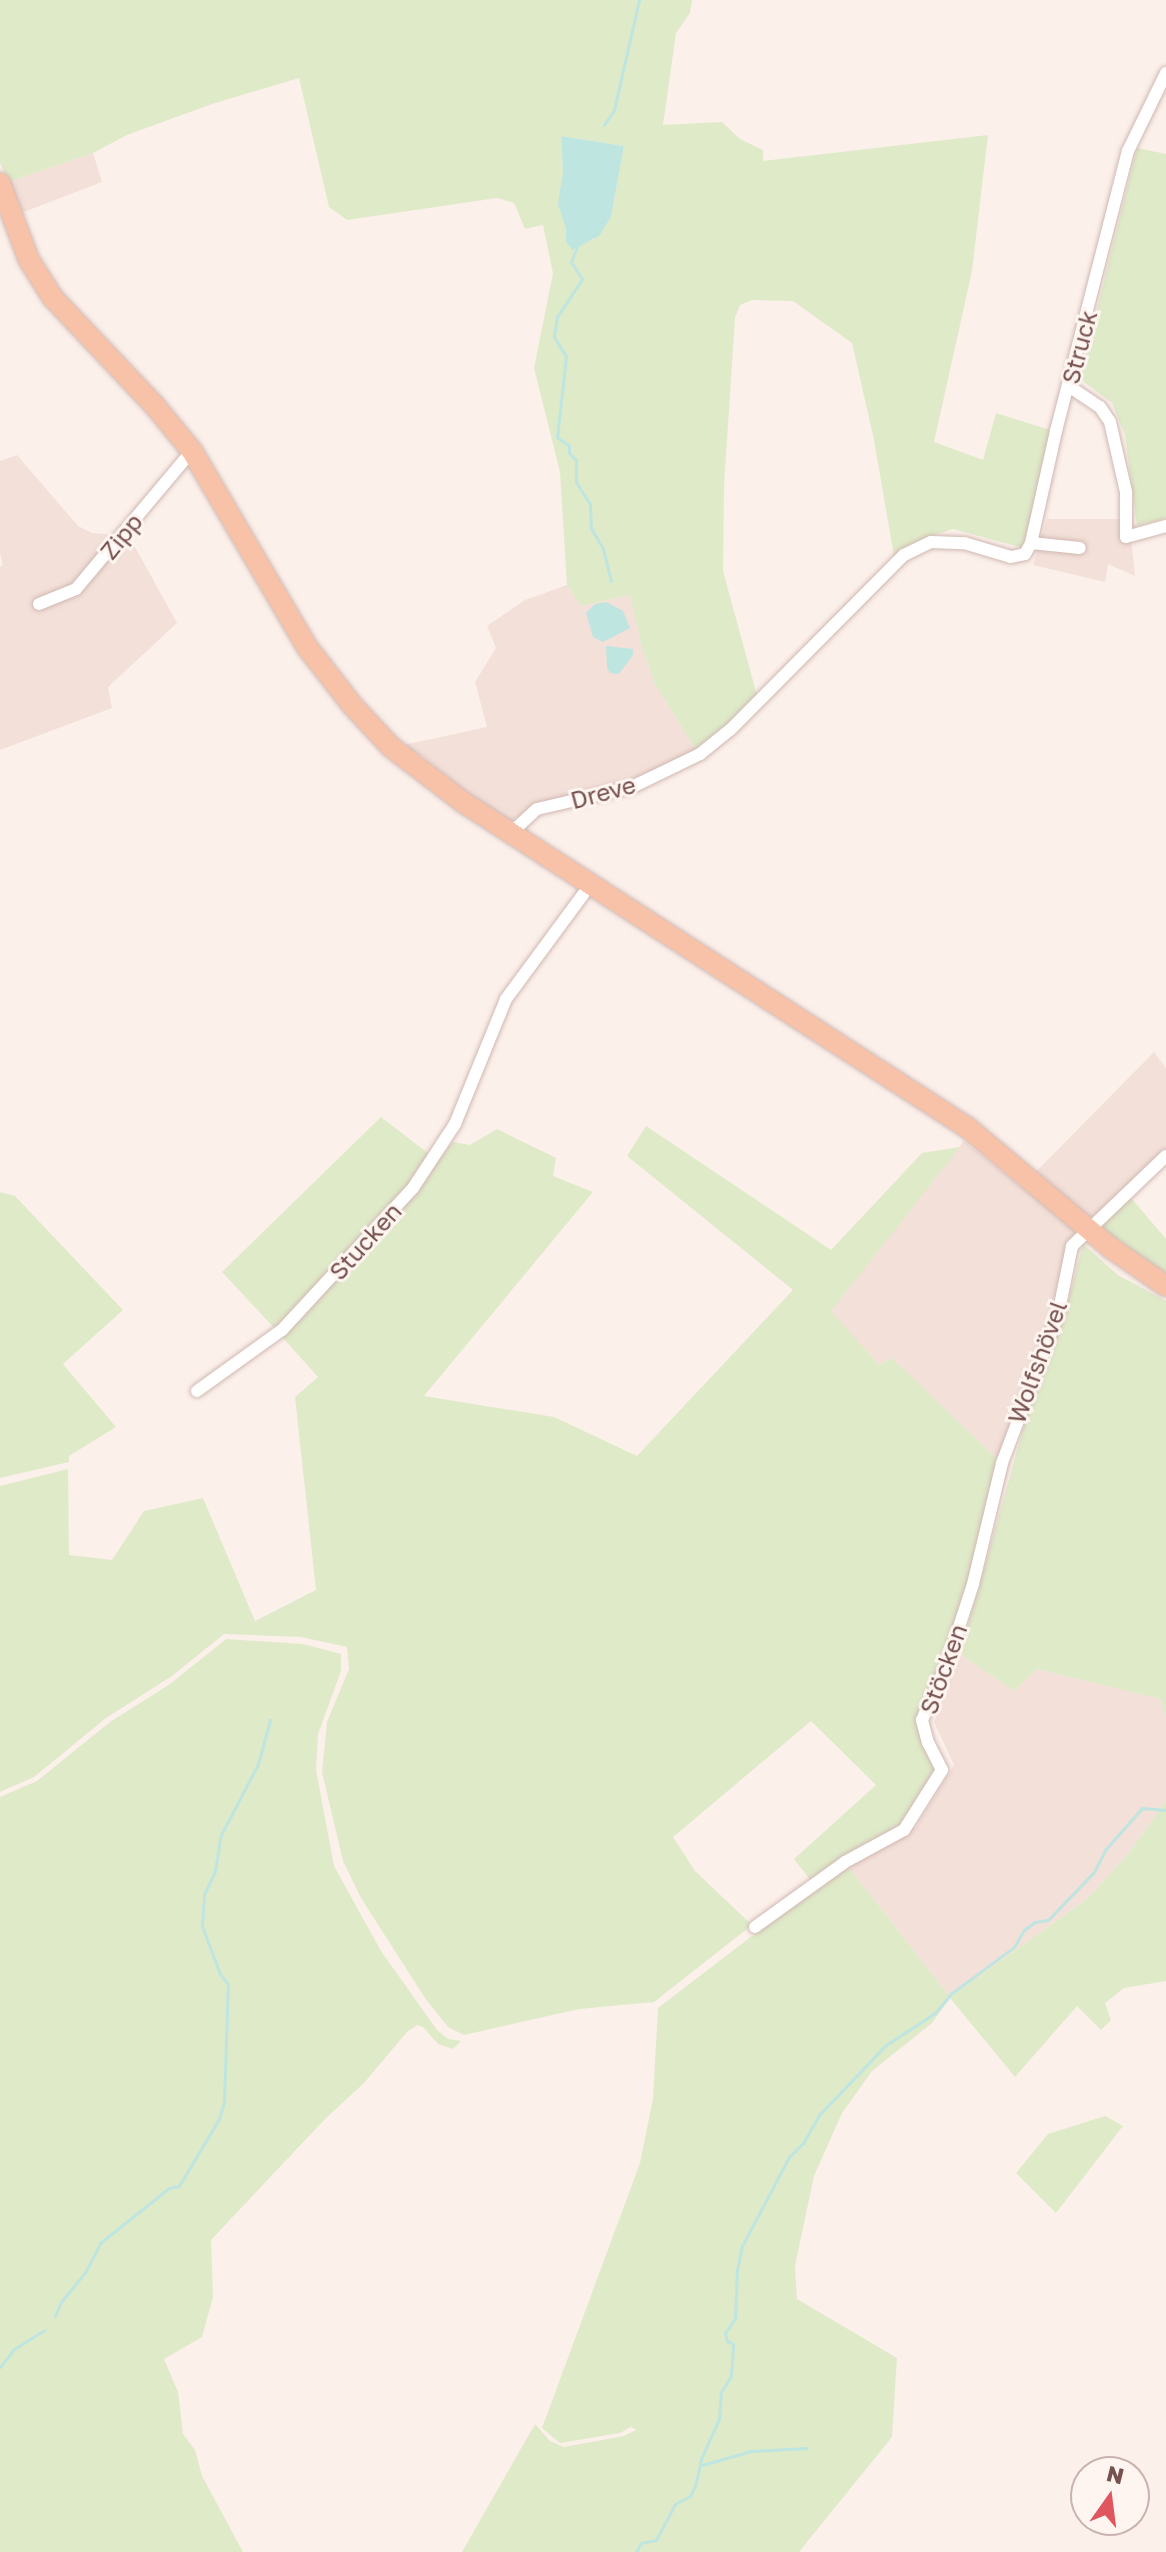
<!DOCTYPE html>
<meta charset="utf-8">
<style>
body{margin:0}
#map{position:relative;width:1166px;height:2552px;overflow:hidden;background:#fcf0eb;font-family:"Golos Text",sans-serif}
div>[style]{position:absolute}
.residential>*{inset:0;background:#f3e0d9}
.green>*{inset:0;background:#dfeac9}
.water>*{inset:0;background:#bfe5e0}
.stream>*{height:3px;margin:-1.5px;padding:0 1.5px;transform-origin:1.5px;border-radius:1.5px;background:#bfe5e0}
.roads{filter:drop-shadow(0 0 2px #d0b8b2) drop-shadow(0 0 2px #d0b8b2)}
.minor>*{height:12px;margin:-6px;padding:0 6px;transform-origin:6px;border-radius:6px;background:#fff}
.primary>*{height:20px;margin:-10px;padding:0 10px;transform-origin:10px;border-radius:10px;background:#f7c2a7}
span{translate:-50% -50%;white-space:nowrap;text-align:center;line-height:1.15;-webkit-text-stroke:6px #fef5f1;paint-order:stroke}
.street-label{font-size:24px;color:#76514e}
.north{position:absolute;left:1070px;top:2456px;width:80px;height:80px;box-sizing:border-box;background:#fef5f1;border:2px solid #c8b3b0;border-radius:50%;rotate:14deg;font-size:22px;font-weight:700;line-height:32px;text-align:center;color:#76514e}
.north::after{content:'';display:block;margin:auto;width:28px;height:36px;background:#e0565e;clip-path:polygon(50% 0,100% 100%,50% 72%,0 100%)}
</style>
<div id="map">
<div class="residential">
<div style="clip-path:polygon(93px 153px,102px 182px,16px 215px,8px 182px)"></div>
<div style="clip-path:polygon(17px 455px,78px 526px,92px 533px,129px 536px,177px 623px,108px 687px,112px 708px,0 750px,0 567px,3px 565px,0 553px,0 461px)"></div>
<div style="clip-path:polygon(1047px 519px,1129px 519px,1135px 576px,1108px 564px,1105px 582px,1033px 565px)"></div>
<div style="clip-path:polygon(567px 585px,581px 606px,630px 595px,641px 645px,654px 682px,697px 752px,661px 770px,535px 806px,509px 822px,477px 802px,423px 756px,399px 746px,487px 727px,475px 682px,496px 648px,487px 626px,525px 600px)"></div>
<div style="clip-path:polygon(1154px 1052px,1166px 1068px,1166px 1153px,1074px 1233px,1058px 1299px,997px 1460px,892px 1358px,879px 1365px,830px 1311px,964px 1141px,1021px 1187px)"></div>
<div style="clip-path:polygon(960px 1654px,1014px 1691px,1037px 1669px,1160px 1699px,1166px 1716px,1166px 1801px,1128px 1854px,1088px 1898px,950px 1997px,846px 1864px,916px 1827px,954px 1765px,934px 1722px)"></div>
</div>
<div class="green">
<div style="clip-path:polygon(evenodd,0 0,692px 0,690px 13px,676px 33px,663px 125px,722px 122px,740px 139px,763px 150px,763px 161px,988px 135px,972px 271px,934px 442px,983px 460px,996px 413px,1053px 431px,1024px 548px,953px 529px,925px 538px,894px 556px,874px 440px,852px 343px,793px 301px,752px 300px,740px 305px,735px 318px,724px 486px,723px 571px,758px 699px,697px 752px,654px 682px,641px 645px,630px 595px,581px 606px,567px 585px,560px 472px,534px 368px,553px 273px,543px 225px,525px 229px,514px 203px,497px 198px,347px 220px,329px 207px,299px 78px,212px 104px,127px 135px,93px 153px,8px 182px,0 163px,0 0,561px 136px,624px 146px,611px 217px,593px 240px,566px 241px,566px 229px,559px 204px,563px 172px,561px 136px)"></div>
<div style="clip-path:polygon(1137px 148px,1166px 154px,1166px 518px,1137px 526px,1125px 435px,1112px 403px,1080px 379px)"></div>
<div style="clip-path:polygon(381px 1117px,433px 1157px,276px 1330px,222px 1272px)"></div>
<div style="clip-path:polygon(646px 1126px,831px 1250px,922px 1153px,960px 1147px,831px 1311px,879px 1365px,892px 1358px,997px 1459px,998px 1492px,925px 1722px,945px 1766px,912px 1822px,811px 1881px,794px 1859px,876px 1785px,811px 1721px,673px 1837px,695px 1871px,752px 1925px,654px 2002px,579px 2009px,464px 2035px,448px 2027px,425px 1998px,361px 1898px,343px 1861px,322px 1772px,327px 1722px,349px 1669px,347px 1647px,301px 1637px,224px 1634px,172px 1676px,106px 1718px,34px 1777px,0 1792px,0 1486px,68px 1469px,69px 1555px,112px 1560px,144px 1511px,203px 1498px,255px 1621px,316px 1590px,295px 1397px,318px 1377px,282px 1337px,416px 1188px,453px 1142px,470px 1145px,497px 1129px,556px 1158px,553px 1176px,593px 1192px,424px 1396px,554px 1417px,637px 1456px,793px 1290px,627px 1156px)"></div>
<div style="clip-path:polygon(0 1192px,15px 1196px,123px 1310px,63px 1364px,116px 1427px,69px 1456px,69px 1462px,0 1478px)"></div>
<div style="clip-path:polygon(1126px 1192px,1166px 1239px,1166px 1281px,1100px 1231px,1101px 1221px)"></div>
<div style="clip-path:polygon(1083px 1244px,1118px 1275px,1166px 1301px,1166px 1716px,1160px 1699px,1037px 1669px,1014px 1691px,960px 1654px,1035px 1387px,1065px 1314px)"></div>
<div style="clip-path:polygon(226px 1639px,303px 1644px,341px 1654px,341px 1671px,318px 1734px,316px 1770px,334px 1866px,381px 1951px,437px 2030px,448px 2039px,461px 2041px,453px 2049px,438px 2044px,423px 2027px,417px 2025px,407px 2032px,364px 2083px,325px 2119px,211px 2240px,213px 2297px,202px 2337px,164px 2359px,178px 2392px,183px 2434px,195px 2450px,202px 2476px,243px 2552px,0 2552px,0 1797px,37px 1781px,110px 1722px,170px 1684px)"></div>
<div style="clip-path:polygon(1166px 1801px,1166px 1981px,1124px 1988px,1105px 2003px,1111px 2020px,1101px 2030px,1077px 2006px,1015px 2077px,950px 1998px,932px 2023px,872px 2071px,842px 2113px,814px 2176px,795px 2266px,797px 2299px,897px 2358px,892px 2437px,799px 2552px,462px 2552px,535px 2424px,550px 2441px,564px 2447px,624px 2436px,636px 2430px,646px 2435px,631px 2427px,620px 2433px,560px 2443px,542px 2428px,640px 2163px,653px 2099px,658px 2008px,846px 1864px,950px 1997px,1088px 1898px,1128px 1854px)"></div>
<div style="clip-path:polygon(1105px 2116px,1123px 2126px,1056px 2213px,1016px 2173px,1048px 2134px)"></div>
</div>
<div class="water">
<div style="clip-path:polygon(561px 136px,624px 146px,611px 217px,599px 236px,572px 250px,566px 241px,566px 229px,558px 204px,563px 172px)"></div>
<div style="clip-path:polygon(606px 602px,623px 611px,630px 628px,603px 642px,593px 637px,586px 613px,595px 604px)"></div>
<div style="clip-path:polygon(606px 646px,633px 649px,633px 655px,619px 674px,610px 673px,607px 668px)"></div>
</div>
<div class="stream">
<div style="left:604px;top:125px;width:18px;rotate:-56deg"></div>
<div style="left:614px;top:110px;width:113px;rotate:-77.2deg"></div>
<div style="left:577px;top:247px;width:16px;rotate:112deg"></div>
<div style="left:571px;top:262px;width:20px;rotate:57deg"></div>
<div style="left:582px;top:279px;width:45px;rotate:123.3deg"></div>
<div style="left:557px;top:317px;width:20px;rotate:99deg"></div>
<div style="left:554px;top:337px;width:22px;rotate:58deg"></div>
<div style="left:566px;top:356px;width:81px;rotate:96.3deg"></div>
<div style="left:557px;top:437px;width:15px;rotate:37deg"></div>
<div style="left:569px;top:446px;width:7px;rotate:90deg"></div>
<div style="left:569px;top:453px;width:10px;rotate:45deg"></div>
<div style="left:576px;top:460px;width:22px;rotate:90deg"></div>
<div style="left:576px;top:482px;width:26px;rotate:58deg"></div>
<div style="left:590px;top:504px;width:24px;rotate:88deg"></div>
<div style="left:591px;top:528px;width:24px;rotate:60deg"></div>
<div style="left:603px;top:549px;width:33px;rotate:76deg"></div>
<div style="left:55px;top:2316px;width:15px;rotate:-67deg"></div>
<div style="left:61px;top:2302px;width:40px;rotate:-51deg"></div>
<div style="left:86px;top:2271px;width:31px;rotate:-63deg"></div>
<div style="left:100px;top:2243px;width:88px;rotate:-38.6deg"></div>
<div style="left:169px;top:2188px;width:10px;rotate:-11deg"></div>
<div style="left:179px;top:2186px;width:78px;rotate:-59.2deg"></div>
<div style="left:219px;top:2119px;width:18px;rotate:-74deg"></div>
<div style="left:224px;top:2102px;width:118px;rotate:-88.1deg"></div>
<div style="left:228px;top:1984px;width:13px;rotate:-129deg"></div>
<div style="left:220px;top:1974px;width:51px;rotate:-110.6deg"></div>
<div style="left:202px;top:1926px;width:32px;rotate:-86deg"></div>
<div style="left:204px;top:1894px;width:25px;rotate:-64deg"></div>
<div style="left:215px;top:1871px;width:36px;rotate:-81deg"></div>
<div style="left:221px;top:1835px;width:80px;rotate:-62.5deg"></div>
<div style="left:258px;top:1764px;width:46px;rotate:-74.7deg"></div>
<div style="left:0;top:2367px;width:23px;rotate:-52deg"></div>
<div style="left:14px;top:2349px;width:36px;rotate:-32deg"></div>
<div style="left:702px;top:2465px;width:51px;rotate:-15.9deg"></div>
<div style="left:751px;top:2451px;width:56px;rotate:-3.1deg"></div>
<div style="left:636px;top:2552px;width:10px;rotate:-61deg"></div>
<div style="left:641px;top:2543px;width:15px;rotate:-11deg"></div>
<div style="left:656px;top:2540px;width:41px;rotate:-62.2deg"></div>
<div style="left:675px;top:2504px;width:17px;rotate:-28deg"></div>
<div style="left:690px;top:2496px;width:14px;rotate:-65deg"></div>
<div style="left:696px;top:2483px;width:25px;rotate:-78deg"></div>
<div style="left:701px;top:2459px;width:44px;rotate:-65.8deg"></div>
<div style="left:719px;top:2419px;width:27px;rotate:-86deg"></div>
<div style="left:721px;top:2392px;width:19px;rotate:-58deg"></div>
<div style="left:731px;top:2376px;width:32px;rotate:-86deg"></div>
<div style="left:733px;top:2344px;width:7px;rotate:-153deg"></div>
<div style="left:727px;top:2341px;width:8px;rotate:-104deg"></div>
<div style="left:725px;top:2333px;width:18px;rotate:-56deg"></div>
<div style="left:735px;top:2318px;width:48px;rotate:-87.6deg"></div>
<div style="left:737px;top:2270px;width:25px;rotate:-78deg"></div>
<div style="left:742px;top:2246px;width:101px;rotate:-62.2deg"></div>
<div style="left:789px;top:2157px;width:20px;rotate:-45deg"></div>
<div style="left:803px;top:2143px;width:32px;rotate:-60deg"></div>
<div style="left:819px;top:2115px;width:97px;rotate:-46.3deg"></div>
<div style="left:886px;top:2045px;width:59px;rotate:-33.1deg"></div>
<div style="left:935px;top:2013px;width:26px;rotate:-50deg"></div>
<div style="left:952px;top:1993px;width:77px;rotate:-36.6deg"></div>
<div style="left:1014px;top:1947px;width:20px;rotate:-60deg"></div>
<div style="left:1024px;top:1930px;width:14px;rotate:-36deg"></div>
<div style="left:1035px;top:1922px;width:13px;rotate:-9deg"></div>
<div style="left:1048px;top:1920px;width:66px;rotate:-46.2deg"></div>
<div style="left:1094px;top:1872px;width:25px;rotate:-63deg"></div>
<div style="left:1105px;top:1850px;width:56px;rotate:-48.6deg"></div>
<div style="left:1142px;top:1808px;width:24px;rotate:5deg"></div>
</div>
<div class="roads">
<div class="minor">
<div style="left:1070px;top:387px;width:36px;rotate:34deg"></div>
<div style="left:1100px;top:407px;width:18px;rotate:56deg"></div>
<div style="left:1110px;top:422px;width:72px;rotate:77.1deg"></div>
<div style="left:1126px;top:492px;width:45px;rotate:90deg"></div>
<div style="left:1126px;top:537px;width:41px;rotate:-15.4deg"></div>
<div style="left:1031px;top:543px;width:49px;rotate:5.8deg"></div>
<div style="left:39px;top:604px;width:40px;rotate:-22deg"></div>
<div style="left:76px;top:589px;width:180px;rotate:-50deg"></div>
<div style="left:511px;top:833px;width:35px;rotate:-43deg"></div>
<div style="left:537px;top:809px;width:98px;rotate:-13deg"></div>
<div style="left:632px;top:787px;width:76px;rotate:-25.9deg"></div>
<div style="left:700px;top:754px;width:38px;rotate:-39deg"></div>
<div style="left:730px;top:730px;width:247px;rotate:-45.2deg"></div>
<div style="left:904px;top:555px;width:30px;rotate:-26deg"></div>
<div style="left:931px;top:542px;width:33px;rotate:2deg"></div>
<div style="left:964px;top:543px;width:49px;rotate:16.6deg"></div>
<div style="left:1011px;top:557px;width:14px;rotate:-12deg"></div>
<div style="left:1025px;top:554px;width:13px;rotate:-61deg"></div>
<div style="left:1031px;top:543px;width:115px;rotate:-77.4deg"></div>
<div style="left:1056px;top:431px;width:289px;rotate:-75.6deg"></div>
<div style="left:1128px;top:151px;width:87px;rotate:-64deg"></div>
<div style="left:197px;top:1391px;width:105px;rotate:-35.7deg"></div>
<div style="left:282px;top:1330px;width:193px;rotate:-47.3deg"></div>
<div style="left:413px;top:1188px;width:77px;rotate:-56.7deg"></div>
<div style="left:455px;top:1124px;width:135px;rotate:-67.8deg"></div>
<div style="left:506px;top:999px;width:142px;rotate:-53.6deg"></div>
<div style="left:755px;top:1927px;width:111px;rotate:-35.8deg"></div>
<div style="left:845px;top:1862px;width:67px;rotate:-28.5deg"></div>
<div style="left:904px;top:1830px;width:71px;rotate:-57.7deg"></div>
<div style="left:942px;top:1770px;width:30px;rotate:-117deg"></div>
<div style="left:928px;top:1743px;width:24px;rotate:-105deg"></div>
<div style="left:922px;top:1720px;width:64px;rotate:-66.2deg"></div>
<div style="left:948px;top:1661px;width:81px;rotate:-72deg"></div>
<div style="left:973px;top:1584px;width:124px;rotate:-76.5deg"></div>
<div style="left:1002px;top:1463px;width:158px;rotate:-69.3deg"></div>
<div style="left:1058px;top:1315px;width:70px;rotate:-78.5deg"></div>
<div style="left:1072px;top:1246px;width:130px;rotate:-43.8deg"></div>
</div>
<div class="primary">
<div style="left:0;top:183px;width:82px;rotate:69.4deg"></div>
<div style="left:29px;top:260px;width:45px;rotate:57.7deg"></div>
<div style="left:53px;top:298px;width:149px;rotate:46.6deg"></div>
<div style="left:155px;top:406px;width:58px;rotate:50.6deg"></div>
<div style="left:192px;top:451px;width:227px;rotate:59.6deg"></div>
<div style="left:307px;top:647px;width:73px;rotate:52.2deg"></div>
<div style="left:352px;top:705px;width:57px;rotate:47.1deg"></div>
<div style="left:391px;top:747px;width:91px;rotate:37.4deg"></div>
<div style="left:463px;top:802px;width:601px;rotate:32.84deg"></div>
<div style="left:968px;top:1128px;width:187px;rotate:40deg"></div>
<div style="left:1111px;top:1248px;width:67px;rotate:34.6deg"></div>
</div>
</div>
<div class="street-label">
<span style="left:1079px;top:347px;rotate:-75deg">Struck</span>
<span style="left:121px;top:536px;rotate:-51deg">Zipp</span>
<span style="left:603px;top:792px;rotate:-15deg">Dreve</span>
<span style="left:365px;top:1241px;rotate:-48deg">Stucken</span>
<span style="left:1037px;top:1362px;rotate:-70deg">Wolfshövel</span>
<span style="left:943px;top:1669px;rotate:-70deg">Stöcken</span>
</div>
<div class="north">N</div>
</div>
